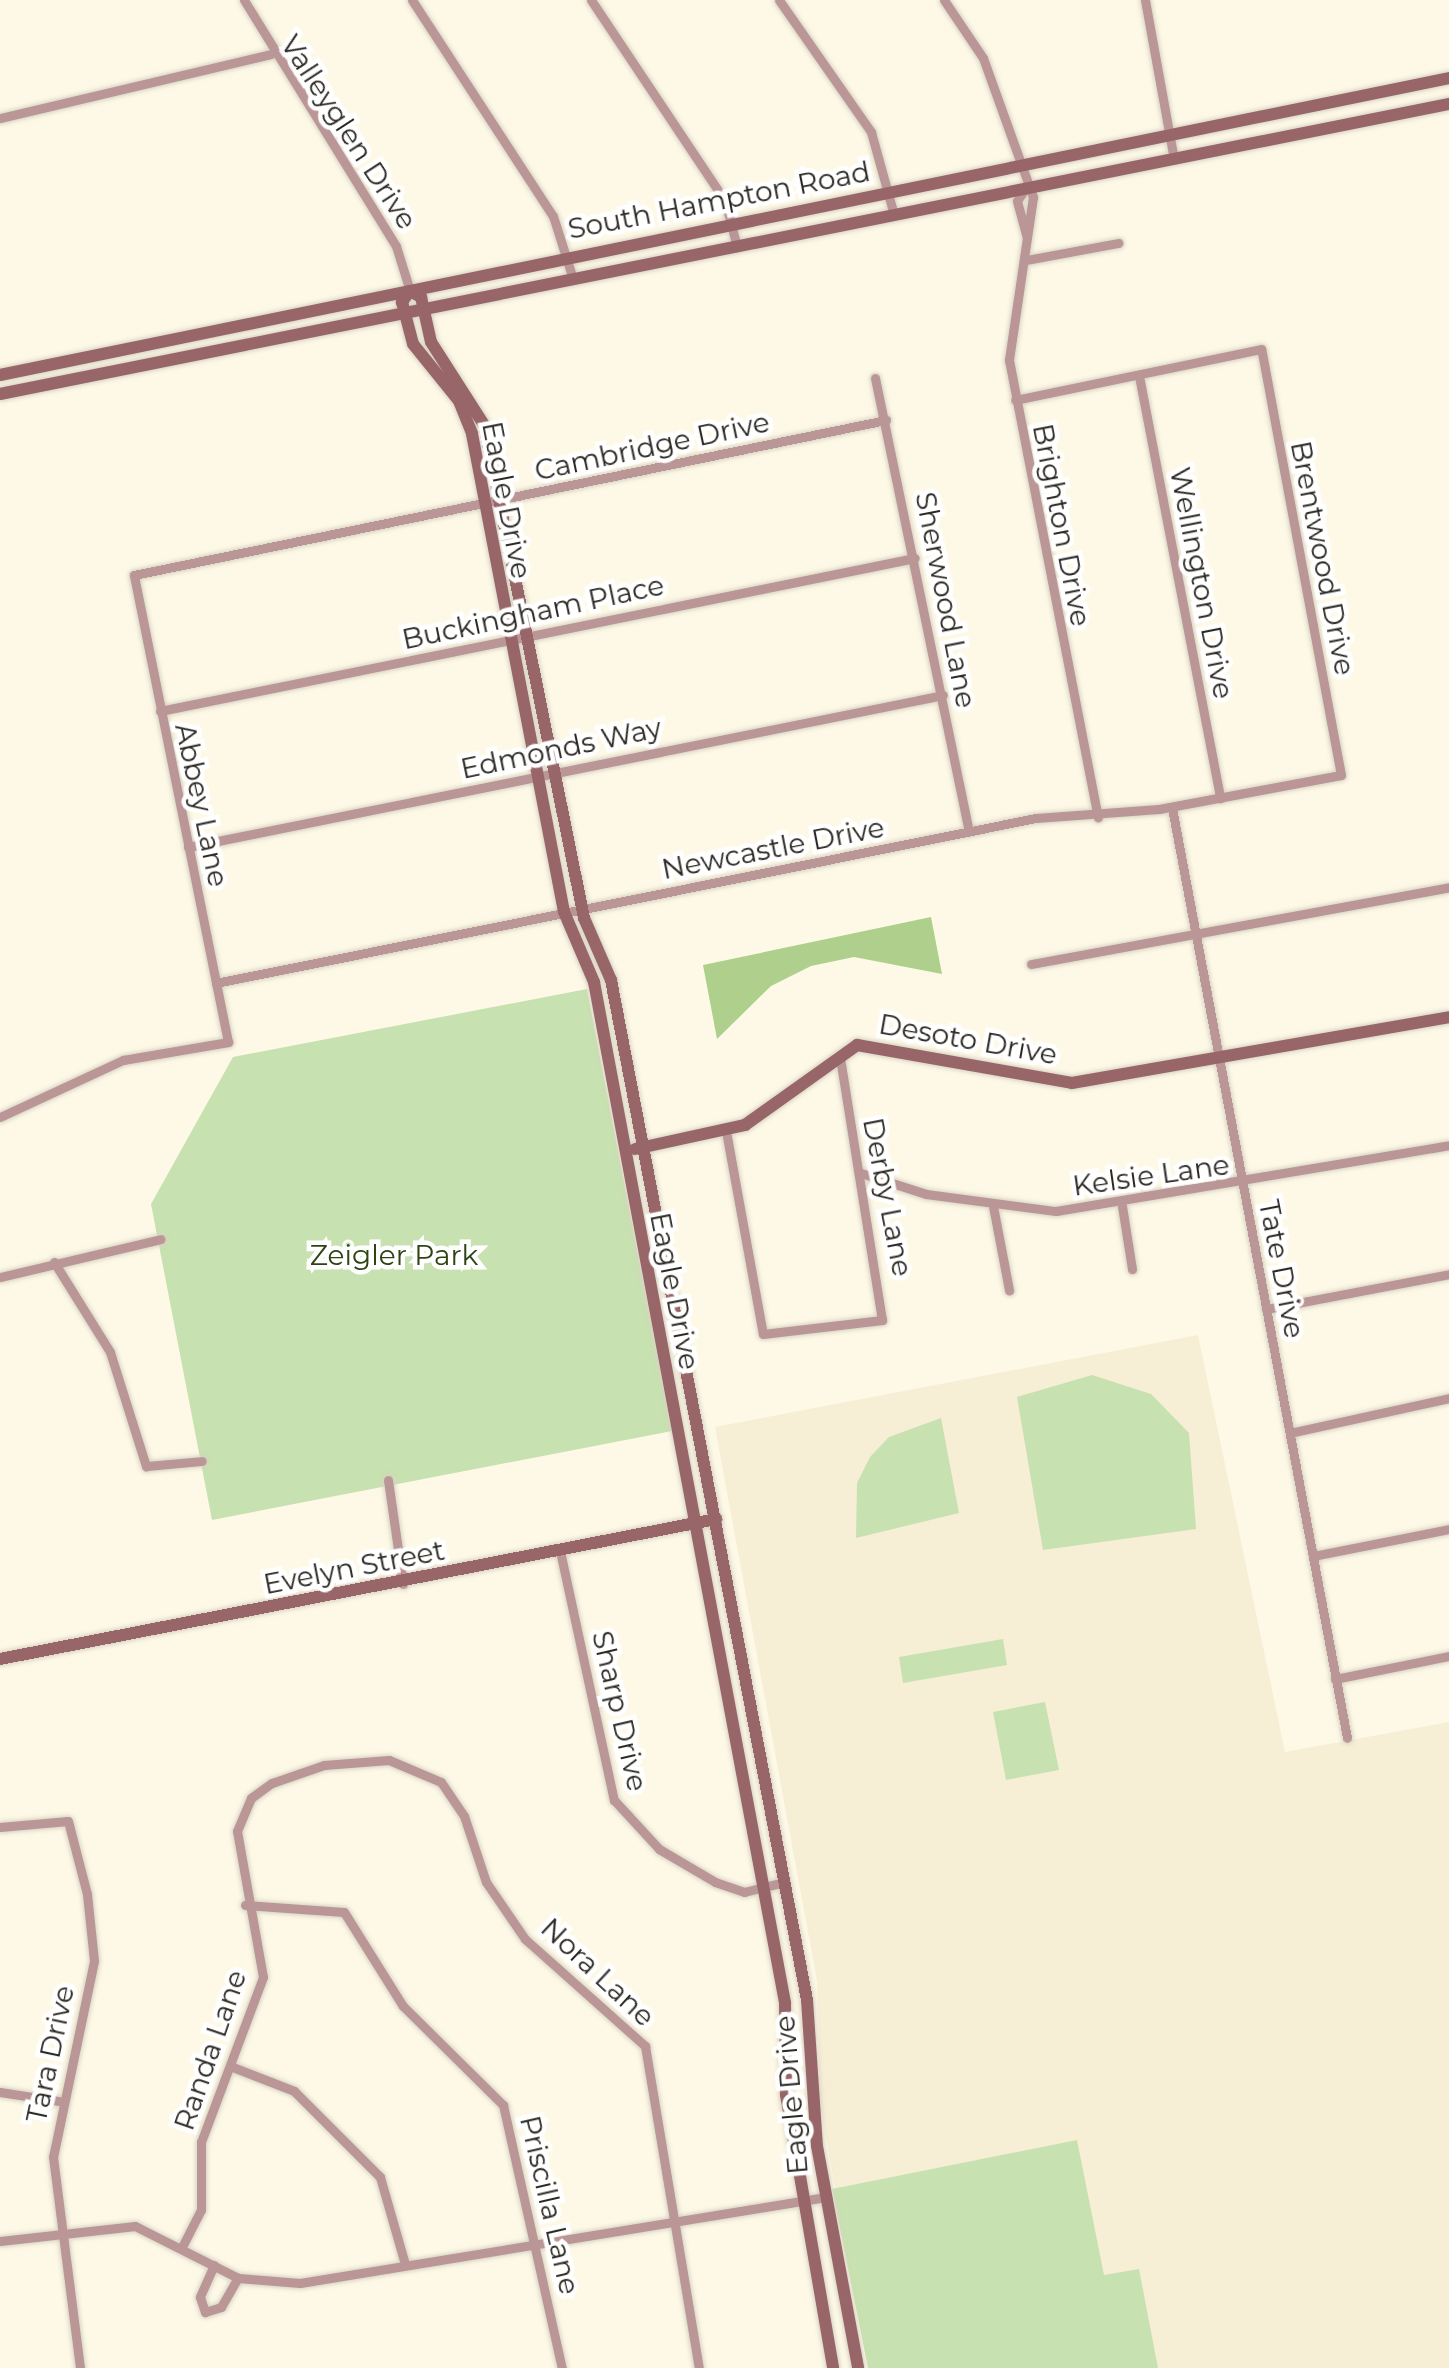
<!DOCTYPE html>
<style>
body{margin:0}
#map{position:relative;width:1449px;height:2368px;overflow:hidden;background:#fef9e7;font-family:Montserrat,sans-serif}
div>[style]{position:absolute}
.built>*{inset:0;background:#f6eed5}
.green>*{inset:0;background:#c8e1b0}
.forest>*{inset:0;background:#afd08d}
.roads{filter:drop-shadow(0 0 2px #d8d3c4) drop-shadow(0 0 2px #d8d3c4)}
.street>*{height:9px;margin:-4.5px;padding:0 4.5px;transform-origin:4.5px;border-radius:4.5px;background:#ba9697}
.secondary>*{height:12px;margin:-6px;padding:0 6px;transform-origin:6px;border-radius:6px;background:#986669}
span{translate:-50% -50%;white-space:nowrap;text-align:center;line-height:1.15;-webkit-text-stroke:9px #fff;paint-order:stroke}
.street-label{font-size:28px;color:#2a2822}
.park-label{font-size:28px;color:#2f4415}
</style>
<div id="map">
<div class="built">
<div style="clip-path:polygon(1198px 1335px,1285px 1752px,1449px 1722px,1449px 2368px,868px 2368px,820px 2104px,817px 1981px,715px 1427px)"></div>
</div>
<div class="green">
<div style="clip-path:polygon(587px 989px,672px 1431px,212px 1520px,151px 1204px,233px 1057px)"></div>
<div style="clip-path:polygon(1092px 1375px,1151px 1394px,1189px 1433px,1196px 1529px,1043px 1550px,1017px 1397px)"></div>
<div style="clip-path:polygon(941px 1418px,959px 1513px,856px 1538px,857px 1483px,870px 1457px,889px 1437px)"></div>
<div style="clip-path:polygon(1003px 1639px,1007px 1665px,903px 1683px,899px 1657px)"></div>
<div style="clip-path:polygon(1045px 1702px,1059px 1770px,1006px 1780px,993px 1712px)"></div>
<div style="clip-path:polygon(1077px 2140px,1104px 2275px,1139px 2269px,1158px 2368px,868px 2368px,832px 2189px)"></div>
</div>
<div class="forest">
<div style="clip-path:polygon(931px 917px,942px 974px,854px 957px,811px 966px,771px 986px,717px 1039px,703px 965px)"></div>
</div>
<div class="roads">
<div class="street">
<div style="left:244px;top:0;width:289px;rotate:58.3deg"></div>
<div style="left:396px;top:246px;width:47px;rotate:72.7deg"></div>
<div style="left:412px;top:0;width:258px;rotate:56.9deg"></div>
<div style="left:553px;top:216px;width:66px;rotate:72.4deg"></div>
<div style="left:591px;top:0;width:242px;rotate:56.3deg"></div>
<div style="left:725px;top:201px;width:48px;rotate:75.4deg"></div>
<div style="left:779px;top:0;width:161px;rotate:55.1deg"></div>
<div style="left:871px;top:132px;width:86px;rotate:74.5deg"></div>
<div style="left:944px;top:0;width:70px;rotate:56.1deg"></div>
<div style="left:983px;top:58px;width:148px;rotate:70.2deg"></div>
<div style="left:1033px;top:197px;width:165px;rotate:98.4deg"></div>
<div style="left:1009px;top:360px;width:466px;rotate:79deg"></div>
<div style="left:1145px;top:0;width:162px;rotate:79.7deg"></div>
<div style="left:0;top:118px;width:278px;rotate:-13.3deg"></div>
<div style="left:1025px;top:189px;width:14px;rotate:124deg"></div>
<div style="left:1017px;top:201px;width:38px;rotate:75deg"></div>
<div style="left:1026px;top:260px;width:94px;rotate:-10.5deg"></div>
<div style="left:1139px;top:376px;width:430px;rotate:79.1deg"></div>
<div style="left:875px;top:378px;width:463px;rotate:78.3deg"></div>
<div style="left:160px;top:711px;width:770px;rotate:-11.46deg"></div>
<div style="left:1172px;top:808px;width:946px;rotate:79.34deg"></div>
<div style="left:188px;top:847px;width:770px;rotate:-11.38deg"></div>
<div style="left:1031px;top:964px;width:425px;rotate:-10.4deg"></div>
<div style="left:216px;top:983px;width:836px;rotate:-11.38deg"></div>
<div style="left:1036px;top:818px;width:123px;rotate:-4.2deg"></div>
<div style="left:1159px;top:809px;width:185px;rotate:-10.6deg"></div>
<div style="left:1341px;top:775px;width:433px;rotate:-100.6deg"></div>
<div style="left:1261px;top:349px;width:251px;rotate:168.3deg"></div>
<div style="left:0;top:1117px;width:136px;rotate:-24.9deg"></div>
<div style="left:123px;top:1060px;width:107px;rotate:-9.7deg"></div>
<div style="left:228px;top:1042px;width:476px;rotate:-101.4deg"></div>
<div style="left:134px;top:575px;width:768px;rotate:-11.65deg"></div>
<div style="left:726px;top:1131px;width:206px;rotate:79.7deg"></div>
<div style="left:763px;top:1334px;width:120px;rotate:-6.7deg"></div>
<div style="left:882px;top:1320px;width:266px;rotate:-99.1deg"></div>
<div style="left:861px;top:1173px;width:68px;rotate:17.9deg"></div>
<div style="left:926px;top:1194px;width:131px;rotate:7.5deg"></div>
<div style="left:1056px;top:1211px;width:399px;rotate:-9.5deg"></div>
<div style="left:993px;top:1206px;width:86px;rotate:79.2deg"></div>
<div style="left:1122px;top:1206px;width:64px;rotate:81deg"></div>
<div style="left:54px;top:1262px;width:106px;rotate:58.1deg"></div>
<div style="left:110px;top:1352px;width:120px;rotate:72.5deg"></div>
<div style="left:146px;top:1466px;width:56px;rotate:-5.1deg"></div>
<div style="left:0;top:1277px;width:165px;rotate:-13.3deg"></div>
<div style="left:1266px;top:1309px;width:186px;rotate:-10.8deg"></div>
<div style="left:1290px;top:1433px;width:163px;rotate:-12.4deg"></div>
<div style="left:388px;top:1480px;width:105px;rotate:81.8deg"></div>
<div style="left:560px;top:1551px;width:255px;rotate:77.8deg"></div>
<div style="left:614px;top:1800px;width:67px;rotate:47.4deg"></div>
<div style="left:659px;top:1849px;width:65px;rotate:30.5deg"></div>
<div style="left:715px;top:1882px;width:31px;rotate:19deg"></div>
<div style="left:744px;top:1892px;width:41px;rotate:-14deg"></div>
<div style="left:1313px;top:1556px;width:139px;rotate:-11.2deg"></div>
<div style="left:1335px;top:1679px;width:116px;rotate:-11.4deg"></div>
<div style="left:0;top:1827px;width:68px;rotate:-5deg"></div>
<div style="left:68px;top:1821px;width:75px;rotate:75.4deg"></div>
<div style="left:87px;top:1894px;width:67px;rotate:84deg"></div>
<div style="left:94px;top:1961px;width:200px;rotate:101.8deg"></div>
<div style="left:53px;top:2157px;width:213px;rotate:82.7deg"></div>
<div style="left:245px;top:1905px;width:99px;rotate:4deg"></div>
<div style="left:344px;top:1912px;width:111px;rotate:57.9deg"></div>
<div style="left:403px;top:2006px;width:141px;rotate:44.7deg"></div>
<div style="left:503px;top:2105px;width:270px;rotate:77.4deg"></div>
<div style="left:230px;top:2066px;width:69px;rotate:21.3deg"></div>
<div style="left:294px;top:2091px;width:122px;rotate:45deg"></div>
<div style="left:380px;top:2177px;width:91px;rotate:74deg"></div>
<div style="left:0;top:2092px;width:60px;rotate:8.7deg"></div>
<div style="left:0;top:2241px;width:136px;rotate:-6.3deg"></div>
<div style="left:135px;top:2226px;width:115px;rotate:26.8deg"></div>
<div style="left:238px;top:2278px;width:62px;rotate:4.6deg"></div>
<div style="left:300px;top:2283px;width:533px;rotate:-9.29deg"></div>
<div style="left:183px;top:2245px;width:39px;rotate:-63deg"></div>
<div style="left:201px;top:2210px;width:68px;rotate:-90deg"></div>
<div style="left:201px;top:2142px;width:176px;rotate:-69.4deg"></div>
<div style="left:263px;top:1977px;width:148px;rotate:-100.1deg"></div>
<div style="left:237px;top:1831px;width:36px;rotate:-67deg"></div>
<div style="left:251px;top:1798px;width:26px;rotate:-36deg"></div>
<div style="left:272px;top:1783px;width:55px;rotate:-19.1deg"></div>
<div style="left:324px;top:1765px;width:65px;rotate:-4.4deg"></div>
<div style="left:389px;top:1760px;width:56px;rotate:22.9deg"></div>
<div style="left:441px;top:1782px;width:41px;rotate:55.9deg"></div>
<div style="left:464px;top:1816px;width:70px;rotate:71.6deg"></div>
<div style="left:486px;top:1882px;width:69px;rotate:55.6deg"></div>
<div style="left:525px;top:1939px;width:161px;rotate:41.7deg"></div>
<div style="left:645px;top:2046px;width:326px;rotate:80.5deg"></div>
<div style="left:214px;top:2265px;width:35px;rotate:114deg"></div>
<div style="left:200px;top:2297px;width:16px;rotate:72deg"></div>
<div style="left:205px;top:2312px;width:17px;rotate:-17deg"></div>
<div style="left:221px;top:2307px;width:34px;rotate:-60deg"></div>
</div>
<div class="secondary">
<div style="left:410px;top:291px;width:13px;rotate:29deg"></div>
<div style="left:421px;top:297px;width:46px;rotate:77.5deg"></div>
<div style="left:431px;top:342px;width:98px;rotate:57.4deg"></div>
<div style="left:484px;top:425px;width:503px;rotate:78.53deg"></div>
<div style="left:584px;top:918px;width:68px;rotate:66.5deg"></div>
<div style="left:611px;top:980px;width:1039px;rotate:79.12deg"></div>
<div style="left:807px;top:2000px;width:146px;rotate:86.1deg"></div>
<div style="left:817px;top:2146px;width:226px;rotate:79.5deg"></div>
<div style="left:410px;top:291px;width:14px;rotate:126deg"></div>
<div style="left:402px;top:302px;width:43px;rotate:75.3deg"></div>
<div style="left:413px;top:344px;width:73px;rotate:51.1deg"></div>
<div style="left:459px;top:401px;width:35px;rotate:68deg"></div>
<div style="left:472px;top:434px;width:487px;rotate:79.1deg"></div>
<div style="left:564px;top:912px;width:76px;rotate:66.8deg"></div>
<div style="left:594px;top:982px;width:1039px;rotate:79.4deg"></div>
<div style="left:785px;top:2003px;width:92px;rotate:89.4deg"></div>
<div style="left:786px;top:2095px;width:277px;rotate:80.2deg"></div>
<div style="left:0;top:375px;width:1479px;rotate:-11.58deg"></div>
<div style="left:0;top:394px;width:1478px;rotate:-11.32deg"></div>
<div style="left:635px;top:1149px;width:113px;rotate:-12.3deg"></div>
<div style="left:745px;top:1125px;width:138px;rotate:-35.5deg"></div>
<div style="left:857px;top:1045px;width:218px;rotate:10deg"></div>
<div style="left:1072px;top:1083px;width:383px;rotate:-9.9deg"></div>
<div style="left:0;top:1659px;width:730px;rotate:-11.06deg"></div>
</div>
</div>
<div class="street-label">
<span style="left:349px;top:132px;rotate:57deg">Valleyglen Drive</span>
<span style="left:719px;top:200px;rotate:-11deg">South Hampton Road</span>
<span style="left:652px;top:446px;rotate:-12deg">Cambridge Drive</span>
<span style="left:507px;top:500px;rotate:79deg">Eagle Drive</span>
<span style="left:1062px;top:525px;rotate:79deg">Brighton Drive</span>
<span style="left:1323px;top:558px;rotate:79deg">Brentwood Drive</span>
<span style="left:1202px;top:583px;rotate:79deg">Wellington Drive</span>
<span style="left:946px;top:600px;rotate:79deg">Sherwood Lane</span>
<span style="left:533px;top:612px;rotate:-12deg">Buckingham Place</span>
<span style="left:561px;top:748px;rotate:-12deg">Edmonds Way</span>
<span style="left:202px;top:805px;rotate:78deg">Abbey Lane</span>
<span style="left:773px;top:848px;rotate:-11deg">Newcastle Drive</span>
<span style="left:968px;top:1039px;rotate:10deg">Desoto Drive</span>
<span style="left:1151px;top:1175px;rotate:-8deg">Kelsie Lane</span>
<span style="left:888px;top:1197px;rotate:79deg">Derby Lane</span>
<span style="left:1282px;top:1269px;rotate:79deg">Tate Drive</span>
<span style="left:675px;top:1291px;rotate:79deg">Eagle Drive</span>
<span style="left:354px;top:1567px;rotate:-11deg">Evelyn Street</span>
<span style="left:620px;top:1711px;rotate:77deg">Sharp Drive</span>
<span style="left:598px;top:1972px;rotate:43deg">Nora Lane</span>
<span style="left:210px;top:2050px;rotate:-71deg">Randa Lane</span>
<span style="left:50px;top:2054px;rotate:-78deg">Tara Drive</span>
<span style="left:791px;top:2095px;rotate:-95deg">Eagle Drive</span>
<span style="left:550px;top:2205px;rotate:77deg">Priscilla Lane</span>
</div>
<div class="park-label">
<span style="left:394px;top:1255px">Zeigler Park</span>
</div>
</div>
